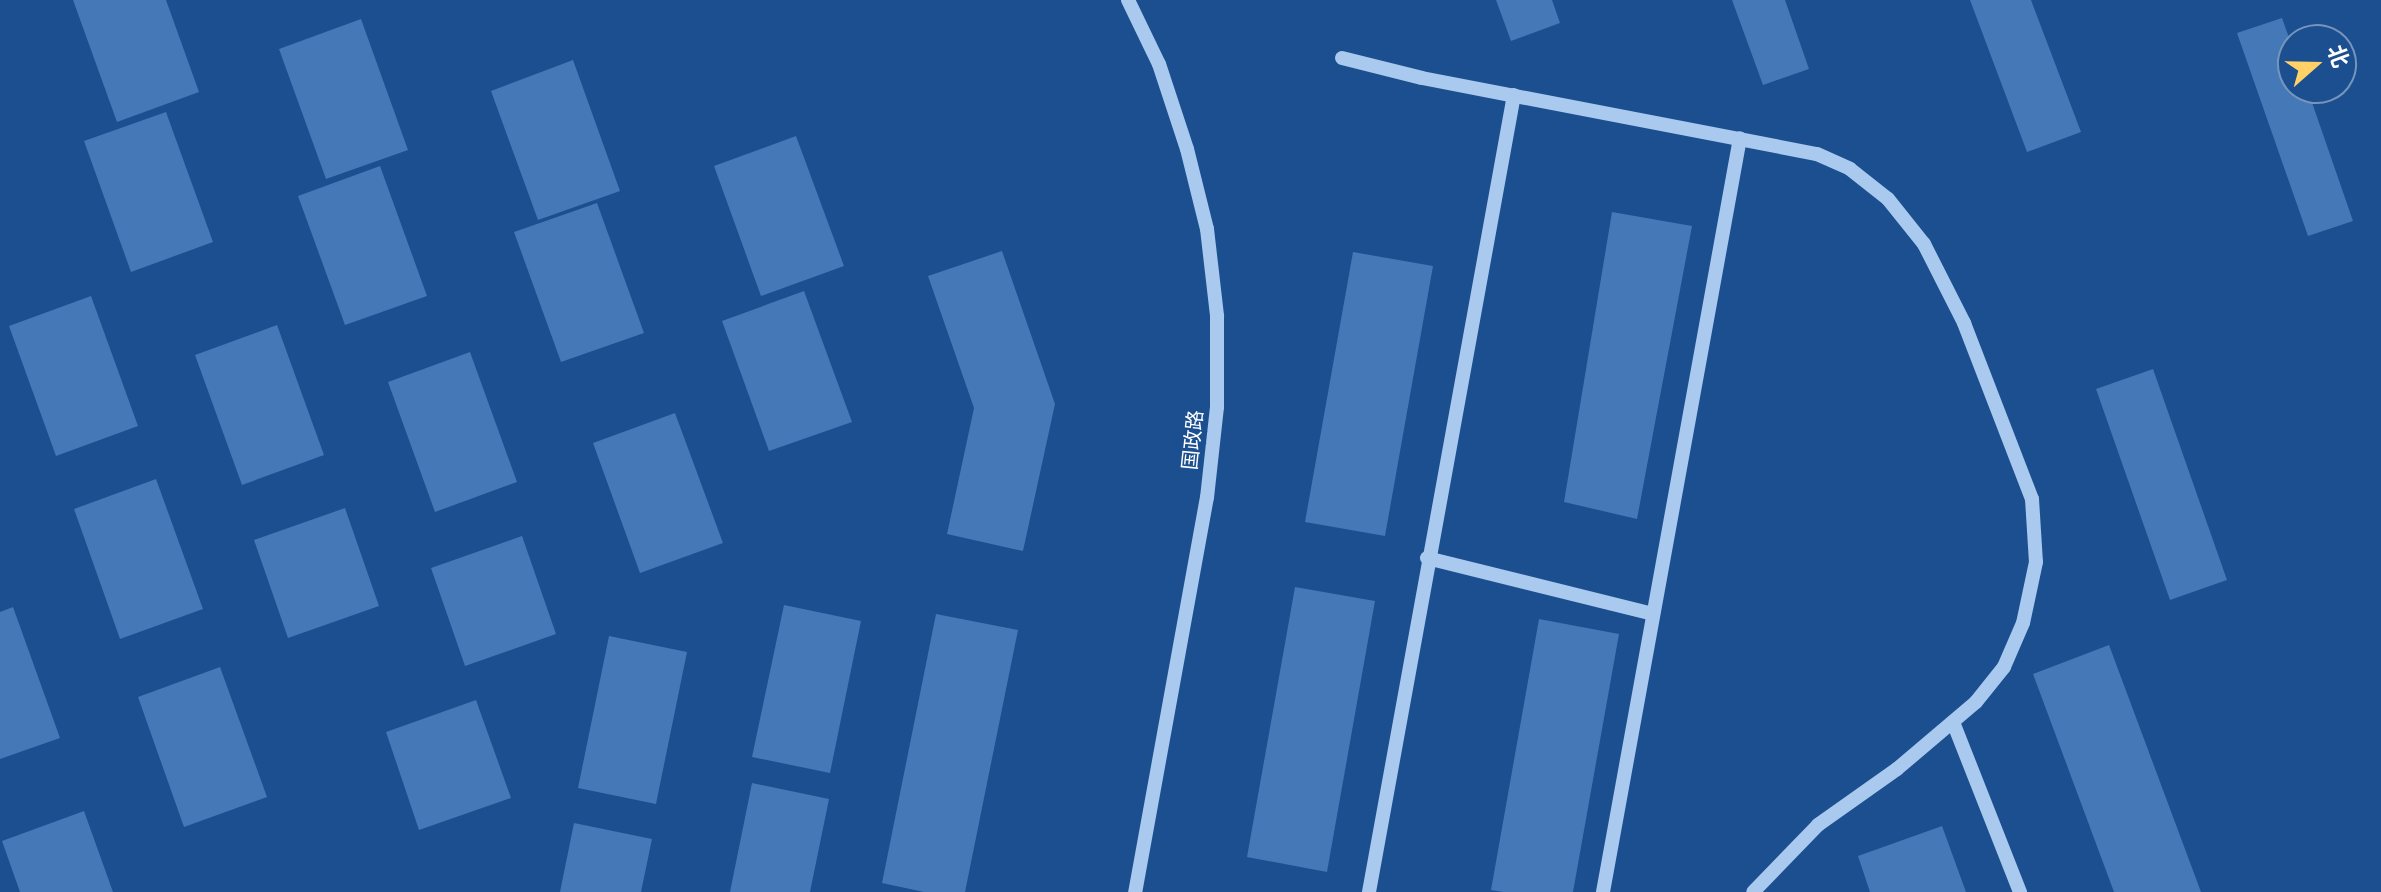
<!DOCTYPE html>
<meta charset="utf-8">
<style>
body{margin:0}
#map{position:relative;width:2381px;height:892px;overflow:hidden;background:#1b4f8f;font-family:Roboto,"Noto Sans SC",sans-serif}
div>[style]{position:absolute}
.building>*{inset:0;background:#4478b7}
.minor>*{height:14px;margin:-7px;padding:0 7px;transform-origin:7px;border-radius:7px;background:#a9c9ee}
span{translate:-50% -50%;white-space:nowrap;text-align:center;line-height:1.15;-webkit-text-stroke:8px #1b4f8f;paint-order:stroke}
.street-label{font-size:20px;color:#fff}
.north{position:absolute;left:2277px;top:24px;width:80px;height:80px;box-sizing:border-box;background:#1b4f8f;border:2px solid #7695bc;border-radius:50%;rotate:70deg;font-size:22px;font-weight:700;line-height:32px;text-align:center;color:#fff}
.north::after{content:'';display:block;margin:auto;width:28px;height:36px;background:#ffd166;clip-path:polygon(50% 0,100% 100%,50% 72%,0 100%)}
</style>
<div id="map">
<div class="building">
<div style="clip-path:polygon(73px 0,166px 0,199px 92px,117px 122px)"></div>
<div style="clip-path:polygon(1496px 0,1552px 0,1560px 23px,1511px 41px)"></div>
<div style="clip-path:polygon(1732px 0,1785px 0,1809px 69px,1763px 85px)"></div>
<div style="clip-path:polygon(1970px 0,2031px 0,2081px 132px,2027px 152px)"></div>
<div style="clip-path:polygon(2282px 18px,2293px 49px,2293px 88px,2307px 88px,2353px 221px,2308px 236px,2237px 33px)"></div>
<div style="clip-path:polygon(361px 19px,408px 150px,326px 179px,279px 49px)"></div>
<div style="clip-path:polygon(573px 60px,620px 191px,538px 220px,491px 91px)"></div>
<div style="clip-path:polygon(166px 112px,213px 242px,131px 272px,84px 141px)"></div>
<div style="clip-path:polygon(796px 136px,844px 266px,761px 296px,714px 166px)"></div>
<div style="clip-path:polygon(380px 166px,427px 296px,345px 325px,298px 196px)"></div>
<div style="clip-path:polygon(597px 203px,644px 333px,561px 362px,514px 232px)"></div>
<div style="clip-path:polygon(1612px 212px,1692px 226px,1637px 519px,1564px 502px)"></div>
<div style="clip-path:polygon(1002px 251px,1055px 404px,1023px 551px,947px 534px,974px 408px,928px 276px)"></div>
<div style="clip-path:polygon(1353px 252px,1433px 266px,1385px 536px,1305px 522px)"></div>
<div style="clip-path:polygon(804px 291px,852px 422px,769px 451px,722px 321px)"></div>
<div style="clip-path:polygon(91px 296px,138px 426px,56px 456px,9px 326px)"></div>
<div style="clip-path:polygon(277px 325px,324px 455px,242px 485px,195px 355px)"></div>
<div style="clip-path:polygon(470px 352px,517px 482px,435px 512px,388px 382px)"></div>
<div style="clip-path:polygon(2153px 369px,2227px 580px,2170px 600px,2096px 389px)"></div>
<div style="clip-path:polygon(675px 413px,723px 543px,640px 573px,593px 443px)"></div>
<div style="clip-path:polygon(156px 479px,203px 609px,120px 639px,74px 509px)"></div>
<div style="clip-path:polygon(345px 508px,379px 606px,288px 638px,254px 540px)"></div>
<div style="clip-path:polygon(522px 536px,556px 634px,465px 666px,431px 568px)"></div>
<div style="clip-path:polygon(1295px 587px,1375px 601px,1327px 872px,1247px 857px)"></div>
<div style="clip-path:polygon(784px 605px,861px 621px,830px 773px,752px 757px)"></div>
<div style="clip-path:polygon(13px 607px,60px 738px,0 759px,0 612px)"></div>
<div style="clip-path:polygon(936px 614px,1018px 630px,965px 892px,924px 892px,882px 883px)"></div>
<div style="clip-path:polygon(1539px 619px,1619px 634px,1573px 892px,1503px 892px,1491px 890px)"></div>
<div style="clip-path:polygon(609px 636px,687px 652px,656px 804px,578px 788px)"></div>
<div style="clip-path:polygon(2109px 645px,2201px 892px,2114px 892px,2033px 674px)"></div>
<div style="clip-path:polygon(220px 667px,267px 797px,184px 827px,138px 697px)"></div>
<div style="clip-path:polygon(476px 700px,511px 798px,419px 830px,386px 732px)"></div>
<div style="clip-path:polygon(752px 783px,829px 799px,810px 892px,730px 892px)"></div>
<div style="clip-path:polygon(84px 811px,113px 892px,20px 892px,2px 841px)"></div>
<div style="clip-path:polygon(574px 823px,652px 839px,641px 892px,560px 892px)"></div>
<div style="clip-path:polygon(1942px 826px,1966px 892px,1870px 892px,1858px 856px)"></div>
</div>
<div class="minor">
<div style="left:1128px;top:0;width:71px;rotate:64.2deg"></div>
<div style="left:1159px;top:64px;width:89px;rotate:71.8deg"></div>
<div style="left:1187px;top:149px;width:82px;rotate:76deg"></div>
<div style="left:1207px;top:229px;width:88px;rotate:83.4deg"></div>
<div style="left:1217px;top:316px;width:91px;rotate:90deg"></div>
<div style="left:1217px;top:407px;width:91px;rotate:96.3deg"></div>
<div style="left:1207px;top:497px;width:402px;rotate:100.3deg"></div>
<div style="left:1342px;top:58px;width:82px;rotate:14deg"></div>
<div style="left:1422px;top:78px;width:402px;rotate:10.9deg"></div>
<div style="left:1817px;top:154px;width:36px;rotate:24deg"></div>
<div style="left:1850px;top:169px;width:48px;rotate:38.3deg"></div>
<div style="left:1888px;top:199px;width:58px;rotate:51.3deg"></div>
<div style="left:1924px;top:244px;width:89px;rotate:63.1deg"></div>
<div style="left:1964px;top:323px;width:189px;rotate:68.9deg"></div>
<div style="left:2032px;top:499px;width:63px;rotate:86.4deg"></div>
<div style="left:2036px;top:562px;width:62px;rotate:102deg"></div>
<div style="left:2023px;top:623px;width:48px;rotate:113.4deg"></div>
<div style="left:2004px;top:667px;width:45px;rotate:128.7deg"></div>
<div style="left:1976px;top:702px;width:104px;rotate:139.7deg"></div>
<div style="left:1897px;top:769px;width:97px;rotate:144.7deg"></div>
<div style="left:1818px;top:825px;width:93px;rotate:134.1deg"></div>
<div style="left:1427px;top:558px;width:233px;rotate:13.9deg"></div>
<div style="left:1953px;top:722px;width:183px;rotate:68.5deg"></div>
<div style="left:1369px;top:892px;width:810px;rotate:-79.69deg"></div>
<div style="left:1603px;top:892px;width:766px;rotate:-79.7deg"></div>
</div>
<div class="street-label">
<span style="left:1193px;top:440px;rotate:-84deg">国政路</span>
</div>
<div class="north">北</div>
</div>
